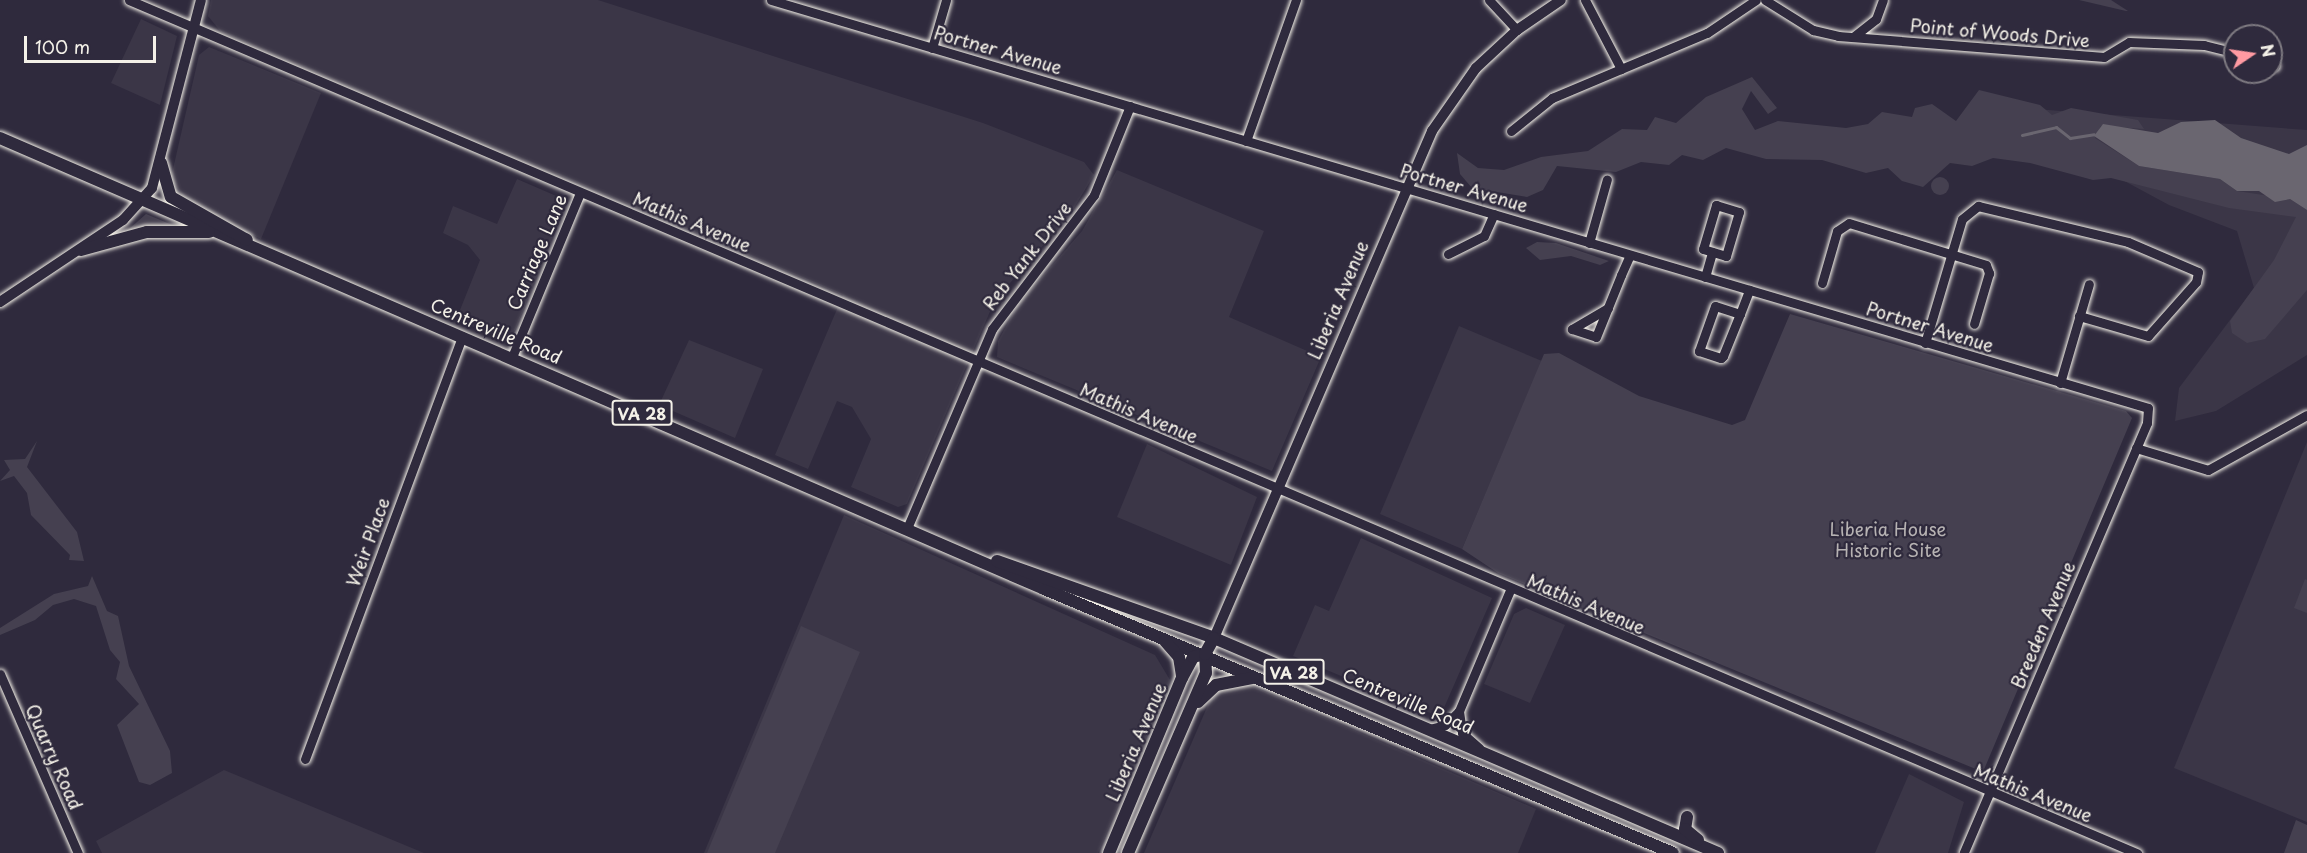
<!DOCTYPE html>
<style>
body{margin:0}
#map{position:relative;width:2307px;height:853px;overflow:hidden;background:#2f2a3d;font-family:"Playpen Sans",sans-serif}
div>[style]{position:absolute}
.built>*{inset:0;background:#3b3647}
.green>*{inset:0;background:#454050}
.round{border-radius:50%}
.water>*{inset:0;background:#6a6670}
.stream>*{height:3px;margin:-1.5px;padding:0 1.5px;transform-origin:1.5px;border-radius:1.5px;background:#6a6670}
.roads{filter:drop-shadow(0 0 2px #f4f1e8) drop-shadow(0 0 2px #f4f1e8)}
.minor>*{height:9px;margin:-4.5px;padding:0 4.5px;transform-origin:4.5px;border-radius:4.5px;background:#2f2a3d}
.major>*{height:10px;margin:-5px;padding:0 5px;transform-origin:5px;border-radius:5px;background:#2f2a3d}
.highway>*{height:12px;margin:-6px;padding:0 6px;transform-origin:6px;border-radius:6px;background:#2f2a3d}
span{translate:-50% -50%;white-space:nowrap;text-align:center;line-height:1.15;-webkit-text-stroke:4.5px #2f2a3d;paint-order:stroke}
.shield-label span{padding:2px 4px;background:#2f2a3d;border:2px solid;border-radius:4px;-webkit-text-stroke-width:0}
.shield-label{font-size:16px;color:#f4f1e8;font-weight:700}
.street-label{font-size:18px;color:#f4f1e8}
.park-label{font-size:18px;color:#b7b3b3}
.north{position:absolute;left:2223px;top:24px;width:60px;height:60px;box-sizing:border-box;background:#2f2a3d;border:2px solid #7e7a81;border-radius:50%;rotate:77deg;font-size:16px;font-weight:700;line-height:24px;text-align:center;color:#f4f1e8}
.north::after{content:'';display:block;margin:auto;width:21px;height:27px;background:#ff9aa2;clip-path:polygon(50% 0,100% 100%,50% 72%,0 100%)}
.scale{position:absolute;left:24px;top:36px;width:132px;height:27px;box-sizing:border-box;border:3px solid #f4f1e8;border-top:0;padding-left:8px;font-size:18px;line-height:21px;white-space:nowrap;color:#f4f1e8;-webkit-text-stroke:4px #2f2a3d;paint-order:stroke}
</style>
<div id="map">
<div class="built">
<div style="clip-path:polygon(211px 0,598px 0,983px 123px,1084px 162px,1094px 175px,1069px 216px,995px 300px,907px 504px,898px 507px,851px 487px,871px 439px,852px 407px,837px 401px,808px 469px,775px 455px,843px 295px,221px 32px,208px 16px)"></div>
<div style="clip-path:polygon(141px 19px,177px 36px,160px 105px,111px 83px)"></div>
<div style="clip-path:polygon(209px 47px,321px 93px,261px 239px,187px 203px,171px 178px,199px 55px)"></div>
<div style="clip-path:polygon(1983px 105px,2307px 130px,2307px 355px,2216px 411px,2175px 421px,2179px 388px,2254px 288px,2237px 231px,2169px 205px)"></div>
<div style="clip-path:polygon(1117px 170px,1264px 231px,1229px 317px,1321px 357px,1272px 471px,997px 357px,998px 341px,1018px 305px,1082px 231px)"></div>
<div style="clip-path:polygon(517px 179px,561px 198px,564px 208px,515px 330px,504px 339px,456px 320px,480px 260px,468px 245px,443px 233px,453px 206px,497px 224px)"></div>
<div style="clip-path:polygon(1459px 326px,1542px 361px,1462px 549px,1380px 514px)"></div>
<div style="clip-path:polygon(689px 340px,763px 369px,735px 438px,659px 405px)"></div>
<div style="clip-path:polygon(2307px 442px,2307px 822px,2174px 768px)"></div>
<div style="clip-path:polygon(1147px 444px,1257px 497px,1231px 565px,1117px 517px)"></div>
<div style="clip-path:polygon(844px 515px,1155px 655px,1170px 680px,1098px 853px,704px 853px)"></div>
<div style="clip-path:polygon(1361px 538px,1492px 598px,1440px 717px,1293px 656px,1315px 605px,1329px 611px)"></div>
<div style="clip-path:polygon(1526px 608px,1565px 625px,1530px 703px,1484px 684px,1514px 614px)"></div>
<div style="clip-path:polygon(1247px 684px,1536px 809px,1518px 853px,1144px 853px,1211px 698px,1227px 687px)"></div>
<div style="clip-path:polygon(224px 770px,424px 853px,102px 853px,96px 841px)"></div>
<div style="clip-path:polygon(1909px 774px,1964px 802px,1948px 853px,1875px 853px)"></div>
</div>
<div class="green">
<div style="clip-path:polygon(2079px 0,2111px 0,2128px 11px,2126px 11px)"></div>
<div style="clip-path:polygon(1752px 77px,1777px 108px,1768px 114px,1751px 91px,1742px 109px,1755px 130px,1778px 121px,1846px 128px,1868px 124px,1882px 112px,1912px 117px,1915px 108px,1932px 104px,1956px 121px,1979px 90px,2040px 105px,2052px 115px,2071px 108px,2138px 120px,2144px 129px,2101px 126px,2095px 138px,2139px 166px,2220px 179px,2237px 191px,2290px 199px,2307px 210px,2307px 290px,2265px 339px,2247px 343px,2232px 333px,2230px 321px,2274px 260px,2296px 217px,2229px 208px,2111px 178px,2093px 180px,2030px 163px,1993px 158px,1972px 166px,1950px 163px,1923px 187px,1902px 181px,1888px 168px,1866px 173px,1822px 160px,1766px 159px,1726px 148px,1703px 160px,1682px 155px,1669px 165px,1641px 162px,1616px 172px,1557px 166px,1543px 190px,1527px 197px,1472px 188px,1460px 174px,1457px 153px,1478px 168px,1504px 170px,1541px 157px,1588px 151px,1622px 129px,1647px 130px,1655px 117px,1676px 123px,1706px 97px)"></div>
<div class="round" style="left:1931px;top:177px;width:18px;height:18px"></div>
<div style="clip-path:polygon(146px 214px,177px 227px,128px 230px)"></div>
<div style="clip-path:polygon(1537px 242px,1556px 243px,1609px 261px,1600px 265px,1571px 256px,1540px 260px,1526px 248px)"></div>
<div style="clip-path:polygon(1790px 314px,2126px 411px,2132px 418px,1983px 772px,1498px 573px,1462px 549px,1544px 354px,1559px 353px,1639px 396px,1732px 425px,1745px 420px)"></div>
<div style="clip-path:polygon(37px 441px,27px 467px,77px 532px,84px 561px,69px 560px,70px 555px,31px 515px,27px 493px,14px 476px,0 481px,10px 470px,4px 460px,25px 459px)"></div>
<div style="clip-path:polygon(92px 576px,107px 611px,118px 616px,129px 666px,170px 751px,172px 773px,150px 785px,139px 782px,117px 725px,139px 704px,116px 679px,120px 662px,110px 650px,96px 606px,74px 599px,53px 605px,35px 620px,0 635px,0 628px,54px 594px,88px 586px)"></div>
<div style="clip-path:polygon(2305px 579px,2307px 580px,2307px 613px,2294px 608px)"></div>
<div style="clip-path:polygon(801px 626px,860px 652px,775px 853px,707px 853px)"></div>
<div style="clip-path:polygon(2296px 820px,2307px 825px,2307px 853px,2284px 853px)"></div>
</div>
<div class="water">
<div style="clip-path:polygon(2215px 120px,2241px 138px,2289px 154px,2307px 145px,2307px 210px,2290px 199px,2275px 202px,2259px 191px,2237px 191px,2220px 179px,2139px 166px,2094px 136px,2103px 124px,2158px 133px,2181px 122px)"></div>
</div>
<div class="stream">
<div style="left:2022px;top:135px;width:35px;rotate:-13deg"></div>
<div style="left:2056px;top:127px;width:18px;rotate:38deg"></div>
<div style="left:2070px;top:138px;width:24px;rotate:-9deg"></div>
</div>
<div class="roads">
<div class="minor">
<div style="left:129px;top:0;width:2182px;rotate:23.02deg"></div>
<div style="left:771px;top:0;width:1436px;rotate:16.5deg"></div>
<div style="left:2148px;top:408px;width:15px;rotate:94deg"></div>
<div style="left:2147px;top:423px;width:467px;rotate:113.1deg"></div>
<div style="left:1489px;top:0;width:41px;rotate:47deg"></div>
<div style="left:1585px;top:0;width:78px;rotate:62.4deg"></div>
<div style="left:1765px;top:0;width:57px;rotate:32deg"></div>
<div style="left:1813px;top:30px;width:26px;rotate:13deg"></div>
<div style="left:1838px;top:36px;width:267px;rotate:4.5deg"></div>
<div style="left:2104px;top:57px;width:29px;rotate:-31deg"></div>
<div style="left:2129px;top:42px;width:75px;rotate:2.3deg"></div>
<div style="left:2204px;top:45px;width:32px;rotate:14deg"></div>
<div style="left:1853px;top:37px;width:29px;rotate:-38deg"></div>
<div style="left:1876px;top:19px;width:20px;rotate:-70deg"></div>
<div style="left:932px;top:48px;width:50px;rotate:-73.7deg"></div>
<div style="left:2271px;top:64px;width:4px;rotate:27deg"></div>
<div style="left:1511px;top:131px;width:53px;rotate:-38.8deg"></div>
<div style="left:1552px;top:98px;width:168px;rotate:-22.8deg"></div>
<div style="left:1707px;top:33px;width:59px;rotate:-34deg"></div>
<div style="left:1246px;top:141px;width:150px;rotate:-70.5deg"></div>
<div style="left:1716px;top:205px;width:24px;rotate:17deg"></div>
<div style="left:1739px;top:212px;width:46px;rotate:106.5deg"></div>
<div style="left:1726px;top:256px;width:24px;rotate:-163deg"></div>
<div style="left:1703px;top:249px;width:46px;rotate:-73.5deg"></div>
<div style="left:1589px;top:243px;width:66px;rotate:-74.3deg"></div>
<div style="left:1448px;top:254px;width:40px;rotate:-26.6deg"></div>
<div style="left:1484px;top:236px;width:24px;rotate:-66deg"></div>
<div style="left:1705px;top:277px;width:26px;rotate:-74deg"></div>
<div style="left:1822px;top:283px;width:54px;rotate:-73.9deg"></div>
<div style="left:1837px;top:231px;width:14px;rotate:-34deg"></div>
<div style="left:1849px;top:223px;width:143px;rotate:17deg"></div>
<div style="left:1986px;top:265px;width:9px;rotate:69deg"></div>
<div style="left:1989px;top:273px;width:53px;rotate:106.4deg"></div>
<div style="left:1608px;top:308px;width:42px;rotate:149.7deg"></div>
<div style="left:1572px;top:329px;width:25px;rotate:18deg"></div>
<div style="left:1596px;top:337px;width:67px;rotate:-68deg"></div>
<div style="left:1621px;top:275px;width:22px;rotate:-66deg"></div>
<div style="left:1740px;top:314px;width:26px;rotate:-162deg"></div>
<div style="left:1715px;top:306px;width:48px;rotate:109.6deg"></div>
<div style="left:1699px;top:351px;width:23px;rotate:18deg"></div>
<div style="left:1721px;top:358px;width:3px;rotate:-45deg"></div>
<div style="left:1723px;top:356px;width:45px;rotate:-68deg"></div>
<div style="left:1740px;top:314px;width:26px;rotate:-69deg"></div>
<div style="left:1925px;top:343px;width:129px;rotate:-73.4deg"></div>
<div style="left:1962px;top:219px;width:21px;rotate:-39deg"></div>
<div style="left:1978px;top:206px;width:154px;rotate:13.5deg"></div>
<div style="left:2128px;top:242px;width:76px;rotate:23.2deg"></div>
<div style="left:2198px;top:272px;width:10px;rotate:101deg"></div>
<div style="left:2196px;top:282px;width:72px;rotate:131.6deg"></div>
<div style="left:2148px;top:336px;width:72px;rotate:-163.8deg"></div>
<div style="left:512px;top:357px;width:178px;rotate:-67.5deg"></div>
<div style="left:2060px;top:383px;width:103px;rotate:-73.7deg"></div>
<div style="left:2136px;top:448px;width:75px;rotate:17deg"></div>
<div style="left:2208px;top:470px;width:113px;rotate:-29.1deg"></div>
<div style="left:908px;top:526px;width:214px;rotate:-66.9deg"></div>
<div style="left:992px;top:329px;width:168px;rotate:-52.7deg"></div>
<div style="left:1094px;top:195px;width:96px;rotate:-68deg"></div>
<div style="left:0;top:674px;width:195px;rotate:66.5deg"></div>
<div style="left:1459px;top:711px;width:22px;rotate:82deg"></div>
<div style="left:1462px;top:733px;width:23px;rotate:41deg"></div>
<div style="left:1429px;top:729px;width:16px;rotate:-14deg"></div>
<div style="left:1445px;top:725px;width:20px;rotate:-45deg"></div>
<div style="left:1459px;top:711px;width:131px;rotate:-67.1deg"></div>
<div style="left:305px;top:759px;width:451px;rotate:-69.6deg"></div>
</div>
<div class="major">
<div style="left:0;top:302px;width:148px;rotate:-33.7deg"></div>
<div style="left:123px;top:220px;width:43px;rotate:-47.8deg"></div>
<div style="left:152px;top:188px;width:194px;rotate:-75.4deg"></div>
<div style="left:1214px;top:638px;width:552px;rotate:-66.73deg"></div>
<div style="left:1432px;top:131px;width:77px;rotate:-55.1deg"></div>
<div style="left:1476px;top:68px;width:56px;rotate:-42.8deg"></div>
<div style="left:1517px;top:30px;width:53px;rotate:-34.3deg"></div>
</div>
<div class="highway">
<div style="left:0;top:138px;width:1137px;rotate:23.36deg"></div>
<div style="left:1044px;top:589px;width:682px;rotate:22.77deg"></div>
<div style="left:161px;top:163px;width:35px;rotate:74deg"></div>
<div style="left:171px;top:197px;width:87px;rotate:29.5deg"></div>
<div style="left:81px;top:250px;width:68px;rotate:-15.3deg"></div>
<div style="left:147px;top:232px;width:62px"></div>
<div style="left:997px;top:561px;width:230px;rotate:19.5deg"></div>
<div style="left:1214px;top:638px;width:548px;rotate:23.1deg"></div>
<div style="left:1165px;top:641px;width:21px;rotate:49deg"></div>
<div style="left:1179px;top:657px;width:20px;rotate:81deg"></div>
<div style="left:1198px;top:702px;width:25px;rotate:-43deg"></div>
<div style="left:1216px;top:685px;width:38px;rotate:-11deg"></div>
<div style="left:1687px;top:817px;width:12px;rotate:99deg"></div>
<div style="left:1685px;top:829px;width:17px;rotate:40deg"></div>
<div style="left:1109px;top:853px;width:190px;rotate:-67.4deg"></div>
<div style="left:1182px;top:678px;width:24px;rotate:-62deg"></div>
<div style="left:1193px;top:657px;width:12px;rotate:-14deg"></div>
<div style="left:1128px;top:853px;width:196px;rotate:-66.6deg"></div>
<div style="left:1206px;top:673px;width:19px;rotate:-93deg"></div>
<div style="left:1205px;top:654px;width:18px;rotate:-61deg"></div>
</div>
</div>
<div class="shield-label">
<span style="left:642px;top:413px">VA 28</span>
<span style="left:1294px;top:672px">VA 28</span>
</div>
<div class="street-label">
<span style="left:2000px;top:33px;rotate:5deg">Point of Woods Drive</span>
<span style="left:998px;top:50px;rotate:16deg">Portner Avenue</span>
<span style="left:1464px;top:188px;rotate:16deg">Portner Avenue</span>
<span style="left:692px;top:222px;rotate:23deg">Mathis Avenue</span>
<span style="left:537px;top:252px;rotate:-67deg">Carriage Lane</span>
<span style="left:1027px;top:256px;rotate:-52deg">Reb Yank Drive</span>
<span style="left:1338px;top:300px;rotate:-67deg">Liberia Avenue</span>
<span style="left:1930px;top:327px;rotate:17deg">Portner Avenue</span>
<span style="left:496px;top:331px;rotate:23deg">Centreville Road</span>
<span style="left:1139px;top:413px;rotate:23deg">Mathis Avenue</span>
<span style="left:368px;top:542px;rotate:-70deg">Weir Place</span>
<span style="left:1586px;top:604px;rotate:23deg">Mathis Avenue</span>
<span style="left:2043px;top:625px;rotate:-67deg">Breeden Avenue</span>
<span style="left:1408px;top:701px;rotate:23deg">Centreville Road</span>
<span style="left:1136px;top:742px;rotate:-67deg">Liberia Avenue</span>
<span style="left:54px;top:757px;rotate:66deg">Quarry Road</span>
<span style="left:2033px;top:793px;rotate:22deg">Mathis Avenue</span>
</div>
<div class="park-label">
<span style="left:1888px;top:540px">Liberia House<br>Historic Site</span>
</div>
<div class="north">N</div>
<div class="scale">100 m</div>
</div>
